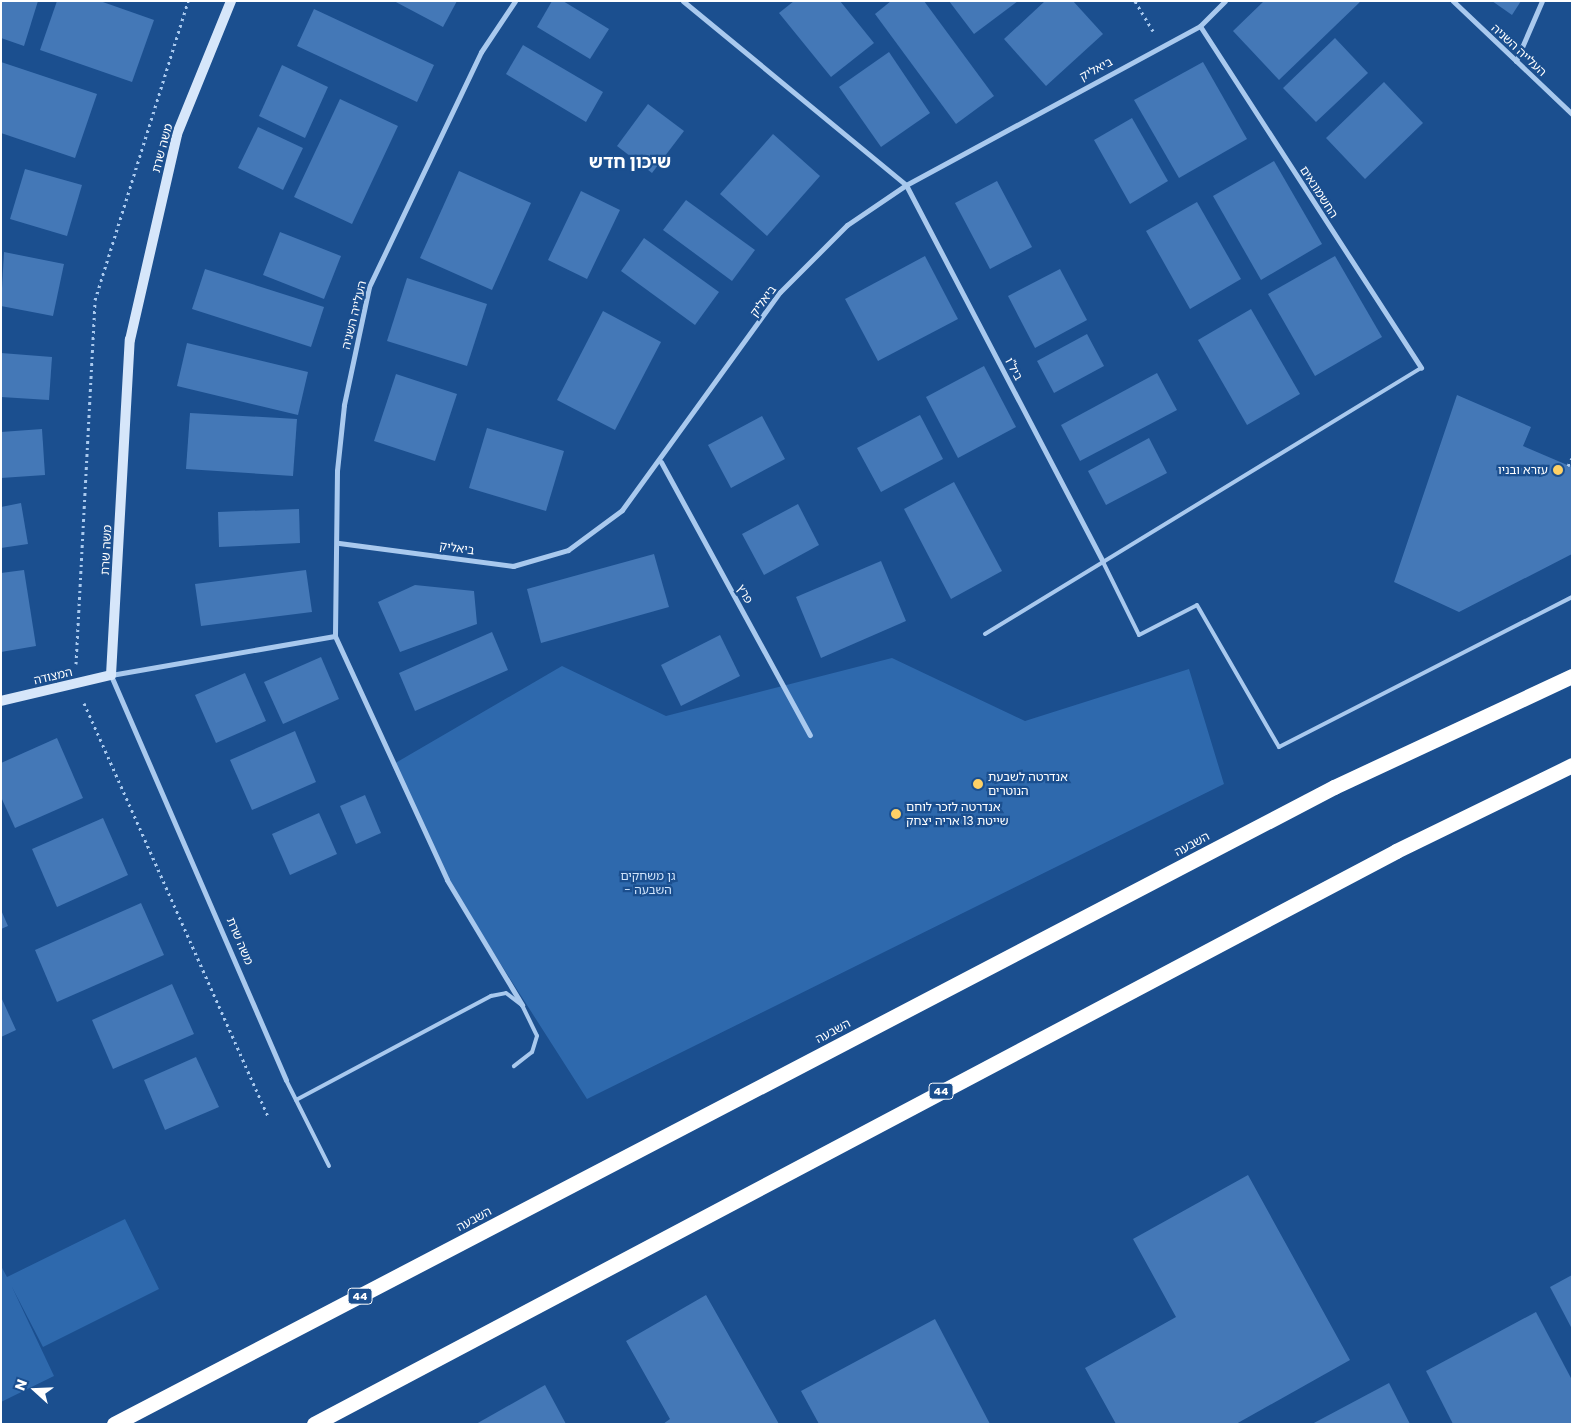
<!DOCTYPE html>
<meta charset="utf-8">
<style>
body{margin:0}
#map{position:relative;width:1573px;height:1425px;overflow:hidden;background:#1b4f8f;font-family:Poppins,"Noto Sans Hebrew",sans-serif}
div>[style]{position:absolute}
.green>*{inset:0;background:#2e69ad}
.building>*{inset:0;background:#4478b7}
.path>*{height:3px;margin-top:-1.5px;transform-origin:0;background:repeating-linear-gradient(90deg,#a9c9ee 0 2.5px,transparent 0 6.5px)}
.lane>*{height:4px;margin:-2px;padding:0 2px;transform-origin:2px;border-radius:2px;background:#a9c9ee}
.street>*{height:5px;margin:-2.5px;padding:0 2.5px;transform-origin:2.5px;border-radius:2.5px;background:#a9c9ee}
.secondary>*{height:10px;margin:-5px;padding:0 5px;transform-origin:5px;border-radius:5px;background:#d6e6fa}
.highway>*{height:15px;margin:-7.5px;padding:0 7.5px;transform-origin:7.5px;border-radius:7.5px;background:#fff}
.dots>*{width:14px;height:14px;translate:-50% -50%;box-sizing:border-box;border:2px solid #1b4f8f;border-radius:50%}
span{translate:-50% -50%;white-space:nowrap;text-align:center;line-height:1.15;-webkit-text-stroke:4.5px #1b4f8f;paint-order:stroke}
.shield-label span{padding:1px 4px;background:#1b4f8f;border:1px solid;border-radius:4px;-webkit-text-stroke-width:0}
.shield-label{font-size:11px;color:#fff;font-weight:700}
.street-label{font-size:12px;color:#fff}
.poi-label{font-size:12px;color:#fff}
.right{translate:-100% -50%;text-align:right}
.left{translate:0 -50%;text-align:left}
.park-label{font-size:12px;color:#cfe3fa}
.district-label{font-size:18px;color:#fff;font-weight:700}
.frame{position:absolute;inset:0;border:2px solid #fff;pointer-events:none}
.north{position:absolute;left:10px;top:1365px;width:50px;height:50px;-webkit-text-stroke:4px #1b4f8f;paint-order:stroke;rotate:290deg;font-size:14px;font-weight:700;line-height:20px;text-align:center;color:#fff}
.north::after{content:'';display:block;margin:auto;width:18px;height:22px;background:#fff;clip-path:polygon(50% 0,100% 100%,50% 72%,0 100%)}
</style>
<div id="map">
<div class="green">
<div style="clip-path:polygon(892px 658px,1025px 721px,1189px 669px,1224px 784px,587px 1099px,447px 880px,392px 765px,562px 666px,666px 716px)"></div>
<div style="clip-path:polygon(125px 1219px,159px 1289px,43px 1347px,12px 1287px,54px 1376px,1px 1402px,1px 1266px,7px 1277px)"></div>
</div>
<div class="building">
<div style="clip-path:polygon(1px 1px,38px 1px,24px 46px,1px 38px)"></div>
<div style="clip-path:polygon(57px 1px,100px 1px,154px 20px,132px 82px,40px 50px)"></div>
<div style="clip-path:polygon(394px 1px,457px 1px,443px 27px)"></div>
<div style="clip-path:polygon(552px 1px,563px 1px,609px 29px,590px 59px,537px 27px)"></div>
<div style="clip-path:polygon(794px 1px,840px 1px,874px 43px,831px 77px,779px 13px)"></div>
<div style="clip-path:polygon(891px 1px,924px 1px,994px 96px,956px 124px,875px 14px)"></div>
<div style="clip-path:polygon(949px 1px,1018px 1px,974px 34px)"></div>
<div style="clip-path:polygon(1045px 1px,1073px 1px,1103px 34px,1046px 86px,1004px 39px)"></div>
<div style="clip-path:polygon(1264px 1px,1361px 1px,1279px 80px,1233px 31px)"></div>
<div style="clip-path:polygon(1492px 1px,1521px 1px,1512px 15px)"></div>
<div style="clip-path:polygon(314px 9px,434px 65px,417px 102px,297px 46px)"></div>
<div style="clip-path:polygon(1335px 38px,1368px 73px,1316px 122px,1283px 88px)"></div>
<div style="clip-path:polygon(523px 45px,603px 92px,586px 122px,506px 74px)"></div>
<div style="clip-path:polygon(889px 52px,930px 113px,881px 147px,839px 87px)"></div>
<div style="clip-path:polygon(1px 62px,97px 94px,75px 158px,1px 133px)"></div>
<div style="clip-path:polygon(1203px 62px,1247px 139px,1179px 178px,1134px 100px)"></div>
<div style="clip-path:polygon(282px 65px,328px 87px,305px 138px,259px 116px)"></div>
<div style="clip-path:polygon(1384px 82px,1423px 123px,1365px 179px,1326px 138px)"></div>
<div style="clip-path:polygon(340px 99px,398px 126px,352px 224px,294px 197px)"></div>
<div style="clip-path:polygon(648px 104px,684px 131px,652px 173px,617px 146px)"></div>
<div style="clip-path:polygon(1132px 118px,1168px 181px,1130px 204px,1094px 140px)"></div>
<div style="clip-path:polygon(258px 127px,303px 148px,283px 190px,238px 168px)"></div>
<div style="clip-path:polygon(773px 134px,820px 176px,767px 236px,720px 194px)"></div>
<div style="clip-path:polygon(1274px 161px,1322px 244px,1261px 280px,1213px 196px)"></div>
<div style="clip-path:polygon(25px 169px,82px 185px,67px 236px,10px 219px)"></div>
<div style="clip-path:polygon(459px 171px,531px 203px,492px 290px,420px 258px)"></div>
<div style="clip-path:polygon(997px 181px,1032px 247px,990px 269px,955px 203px)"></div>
<div style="clip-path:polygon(581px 191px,620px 210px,587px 279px,548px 260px)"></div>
<div style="clip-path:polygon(686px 200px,755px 250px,732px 281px,663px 230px)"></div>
<div style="clip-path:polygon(1197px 202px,1241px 279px,1190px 309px,1146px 231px)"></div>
<div style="clip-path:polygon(280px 232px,341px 256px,324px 299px,263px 275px)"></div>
<div style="clip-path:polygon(644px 238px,719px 292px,695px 325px,621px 271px)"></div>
<div style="clip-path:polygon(4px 252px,64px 264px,53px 316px,1px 306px)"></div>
<div style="clip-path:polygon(925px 256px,958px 319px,878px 361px,845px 299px)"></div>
<div style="clip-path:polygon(1335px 256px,1382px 337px,1315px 376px,1268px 294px)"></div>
<div style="clip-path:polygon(205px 269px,324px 307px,311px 347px,192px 309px)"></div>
<div style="clip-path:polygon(1060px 269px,1087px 320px,1035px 348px,1008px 296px)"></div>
<div style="clip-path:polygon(407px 278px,487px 304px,467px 366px,387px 341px)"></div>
<div style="clip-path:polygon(1251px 309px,1300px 394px,1247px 425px,1198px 340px)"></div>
<div style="clip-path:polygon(603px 311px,661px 342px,615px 430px,557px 400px)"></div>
<div style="clip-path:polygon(1087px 334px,1104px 366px,1054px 393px,1037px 361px)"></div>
<div style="clip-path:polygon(187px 343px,308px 372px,298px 415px,177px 386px)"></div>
<div style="clip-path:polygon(1px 353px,52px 357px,49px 400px,1px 397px)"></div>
<div style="clip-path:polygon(984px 366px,1016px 427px,958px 458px,926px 397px)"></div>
<div style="clip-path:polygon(1157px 373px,1177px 410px,1080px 461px,1061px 425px)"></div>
<div style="clip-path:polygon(396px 374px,457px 394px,435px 461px,374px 441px)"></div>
<div style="clip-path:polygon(1457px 395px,1531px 427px,1523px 446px,1572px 467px,1572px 554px,1459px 612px,1394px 582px)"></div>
<div style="clip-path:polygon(190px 413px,297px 419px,293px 476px,186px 469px)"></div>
<div style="clip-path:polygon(920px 415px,943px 459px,881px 492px,857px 448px)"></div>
<div style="clip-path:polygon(762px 416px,785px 459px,731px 488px,708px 445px)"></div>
<div style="clip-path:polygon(487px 428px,564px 451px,546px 511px,469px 488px)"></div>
<div style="clip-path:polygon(42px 429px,45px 475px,1px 478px,1px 432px)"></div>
<div style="clip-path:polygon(1149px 438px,1167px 473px,1106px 505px,1088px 471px)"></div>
<div style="clip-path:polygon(954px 482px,1002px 571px,951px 599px,904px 509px)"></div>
<div style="clip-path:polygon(21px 503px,28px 544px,1px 548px,1px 507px)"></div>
<div style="clip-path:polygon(798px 504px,819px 545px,764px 575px,742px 534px)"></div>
<div style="clip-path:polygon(299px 509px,300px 543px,219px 547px,218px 512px)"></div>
<div style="clip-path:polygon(654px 554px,669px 607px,541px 643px,527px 589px)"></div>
<div style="clip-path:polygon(881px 561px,906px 621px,821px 658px,796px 597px)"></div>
<div style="clip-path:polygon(24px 570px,36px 646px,1px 652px,1px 573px)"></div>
<div style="clip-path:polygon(306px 570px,312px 612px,201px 626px,195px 584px)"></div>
<div style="clip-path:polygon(415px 585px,474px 591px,477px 624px,400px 652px,378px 602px)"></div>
<div style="clip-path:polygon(492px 632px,508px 670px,415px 711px,399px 673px)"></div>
<div style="clip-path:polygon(720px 635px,740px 676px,681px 706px,661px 665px)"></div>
<div style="clip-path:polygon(321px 657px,339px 699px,283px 724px,264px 682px)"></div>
<div style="clip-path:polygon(245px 673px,266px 721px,216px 743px,195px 695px)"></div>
<div style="clip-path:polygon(295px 731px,316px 782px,252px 810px,230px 760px)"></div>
<div style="clip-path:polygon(57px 738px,83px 798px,15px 828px,1px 797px,1px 763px)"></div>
<div style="clip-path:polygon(365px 795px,381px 833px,356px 844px,340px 806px)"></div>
<div style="clip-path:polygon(319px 813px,337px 854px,290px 875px,272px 834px)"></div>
<div style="clip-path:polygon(103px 818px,128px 875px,57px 907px,32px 849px)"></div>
<div style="clip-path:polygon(141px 903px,164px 955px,57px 1002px,35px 950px)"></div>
<div style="clip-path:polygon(1px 910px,8px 926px,1px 929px)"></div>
<div style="clip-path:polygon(172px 984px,194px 1034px,113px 1069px,92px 1020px)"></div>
<div style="clip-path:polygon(1px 997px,16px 1030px,1px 1037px)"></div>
<div style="clip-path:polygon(196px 1057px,219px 1107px,165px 1130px,144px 1080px)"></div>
<div style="clip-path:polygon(1248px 1175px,1350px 1360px,1236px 1424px,1116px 1424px,1085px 1368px,1176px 1317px,1133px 1239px)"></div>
<div style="clip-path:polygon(1572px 1275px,1572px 1329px,1550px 1287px)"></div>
<div style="clip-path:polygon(706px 1295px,779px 1424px,663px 1424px,670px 1419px,626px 1341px)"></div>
<div style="clip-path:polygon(1536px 1312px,1572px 1380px,1572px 1424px,1453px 1424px,1426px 1371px)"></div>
<div style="clip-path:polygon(935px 1319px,990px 1424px,819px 1424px,801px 1391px)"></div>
<div style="clip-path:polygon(1389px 1383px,1410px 1424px,1312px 1424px)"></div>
<div style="clip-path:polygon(545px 1385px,566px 1424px,476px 1424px)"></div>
</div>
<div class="path">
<div style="left:1135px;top:1px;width:35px;rotate:59deg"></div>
<div style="left:1568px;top:466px;width:9px;rotate:-63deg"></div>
<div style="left:76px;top:664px;width:364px;rotate:-87deg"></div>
<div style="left:95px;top:300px;width:313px;rotate:-72.7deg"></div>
<div style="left:84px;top:703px;width:454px;rotate:66deg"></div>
</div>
<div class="lane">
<div style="left:1103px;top:562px;width:81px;rotate:63.7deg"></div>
<div style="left:1139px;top:635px;width:65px;rotate:-27.3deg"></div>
<div style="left:1197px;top:605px;width:164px;rotate:60deg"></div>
<div style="left:1279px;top:747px;width:329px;rotate:-27.1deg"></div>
<div style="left:985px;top:634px;width:511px;rotate:-31.39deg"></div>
<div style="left:286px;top:1080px;width:96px;rotate:63.4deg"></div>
<div style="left:296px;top:1100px;width:221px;rotate:-28.1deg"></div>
<div style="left:491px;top:996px;width:15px;rotate:-11deg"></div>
<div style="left:506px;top:993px;width:20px;rotate:37deg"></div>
<div style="left:522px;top:1005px;width:34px;rotate:64deg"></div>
<div style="left:537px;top:1036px;width:17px;rotate:107deg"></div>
<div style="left:532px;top:1052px;width:23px;rotate:142deg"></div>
</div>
<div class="street">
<div style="left:515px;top:1px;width:61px;rotate:123.7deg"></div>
<div style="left:481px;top:52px;width:260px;rotate:115.5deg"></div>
<div style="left:369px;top:287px;width:121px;rotate:102deg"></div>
<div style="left:344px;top:405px;width:66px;rotate:96.1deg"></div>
<div style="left:337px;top:471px;width:165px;rotate:90.7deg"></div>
<div style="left:335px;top:636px;width:268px;rotate:65.3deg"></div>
<div style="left:447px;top:880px;width:146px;rotate:59deg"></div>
<div style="left:683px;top:1px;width:289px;rotate:39.5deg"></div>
<div style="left:906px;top:185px;width:425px;rotate:62.4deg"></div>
<div style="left:1453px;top:1px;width:164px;rotate:43.5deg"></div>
<div style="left:1200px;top:26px;width:407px;rotate:57.1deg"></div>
<div style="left:1516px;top:61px;width:65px;rotate:-66.6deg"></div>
<div style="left:661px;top:462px;width:311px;rotate:61.4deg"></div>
<div style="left:339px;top:543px;width:176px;rotate:7.5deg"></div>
<div style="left:513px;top:566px;width:57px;rotate:-16.2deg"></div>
<div style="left:568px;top:550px;width:67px;rotate:-36.5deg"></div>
<div style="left:622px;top:510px;width:269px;rotate:-54.1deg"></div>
<div style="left:780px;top:292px;width:95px;rotate:-45deg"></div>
<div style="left:847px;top:225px;width:71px;rotate:-34.1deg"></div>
<div style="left:906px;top:185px;width:334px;rotate:-28.4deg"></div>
<div style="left:1200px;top:26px;width:35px;rotate:-45deg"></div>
<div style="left:286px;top:1080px;width:441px;rotate:-113.4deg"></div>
<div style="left:111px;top:675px;width:227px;rotate:-9.9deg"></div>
</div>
<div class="secondary">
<div style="left:1px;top:701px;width:113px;rotate:-13.3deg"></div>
<div style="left:111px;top:675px;width:336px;rotate:-86.8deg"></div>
<div style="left:130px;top:340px;width:211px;rotate:-77.1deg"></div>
<div style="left:177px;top:134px;width:144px;rotate:-67.9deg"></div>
</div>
<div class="highway">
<div style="left:114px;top:1424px;width:1376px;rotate:-27.57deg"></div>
<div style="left:1334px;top:787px;width:263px;rotate:-25deg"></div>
<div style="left:314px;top:1424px;width:1224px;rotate:-27.9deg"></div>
<div style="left:1396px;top:851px;width:196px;rotate:-26deg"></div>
</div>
<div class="dots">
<div style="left:1558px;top:470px;background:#ffd166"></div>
<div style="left:978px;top:784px;background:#ffd166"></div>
<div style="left:896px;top:814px;background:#ffd166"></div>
</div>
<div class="shield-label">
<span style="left:941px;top:1091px">44</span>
<span style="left:360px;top:1296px">44</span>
</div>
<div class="street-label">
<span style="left:1519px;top:50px;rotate:43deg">העלייה השניה</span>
<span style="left:1096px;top:69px;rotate:-28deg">ביאליק</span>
<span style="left:162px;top:148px;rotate:-75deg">משה שרת</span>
<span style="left:1319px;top:192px;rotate:57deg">החשמונאים</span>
<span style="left:763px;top:301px;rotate:-54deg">ביאליק</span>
<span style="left:354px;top:315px;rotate:-76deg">העלייה השניה</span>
<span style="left:1014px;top:369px;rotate:62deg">ביל"ו</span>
<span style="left:457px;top:548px;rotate:8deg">ביאליק</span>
<span style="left:106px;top:550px;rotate:-87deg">משה שרת</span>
<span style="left:745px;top:594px;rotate:61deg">פרץ</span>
<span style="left:53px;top:676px;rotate:-13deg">המצודה</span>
<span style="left:1192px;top:844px;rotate:-28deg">השבעה</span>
<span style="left:240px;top:941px;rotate:67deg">משה שרת</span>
<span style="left:833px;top:1031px;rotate:-28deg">השבעה</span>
<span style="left:474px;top:1219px;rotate:-28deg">השבעה</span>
</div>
<div class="poi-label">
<span class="right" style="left:1548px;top:470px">עזרא ובניו</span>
<span class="left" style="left:988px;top:784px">אנדרטה לשבעת<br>הנוטרים</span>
<span class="left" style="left:906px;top:814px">אנדרטה לזכר לוחם<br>שייטת 13 אריה יצחק</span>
</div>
<div class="park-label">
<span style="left:648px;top:883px">גן משחקים<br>- השבעה</span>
</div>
<div class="district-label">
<span style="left:630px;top:162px">שיכון חדש</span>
</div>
<div class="frame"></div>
<div class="north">N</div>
</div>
